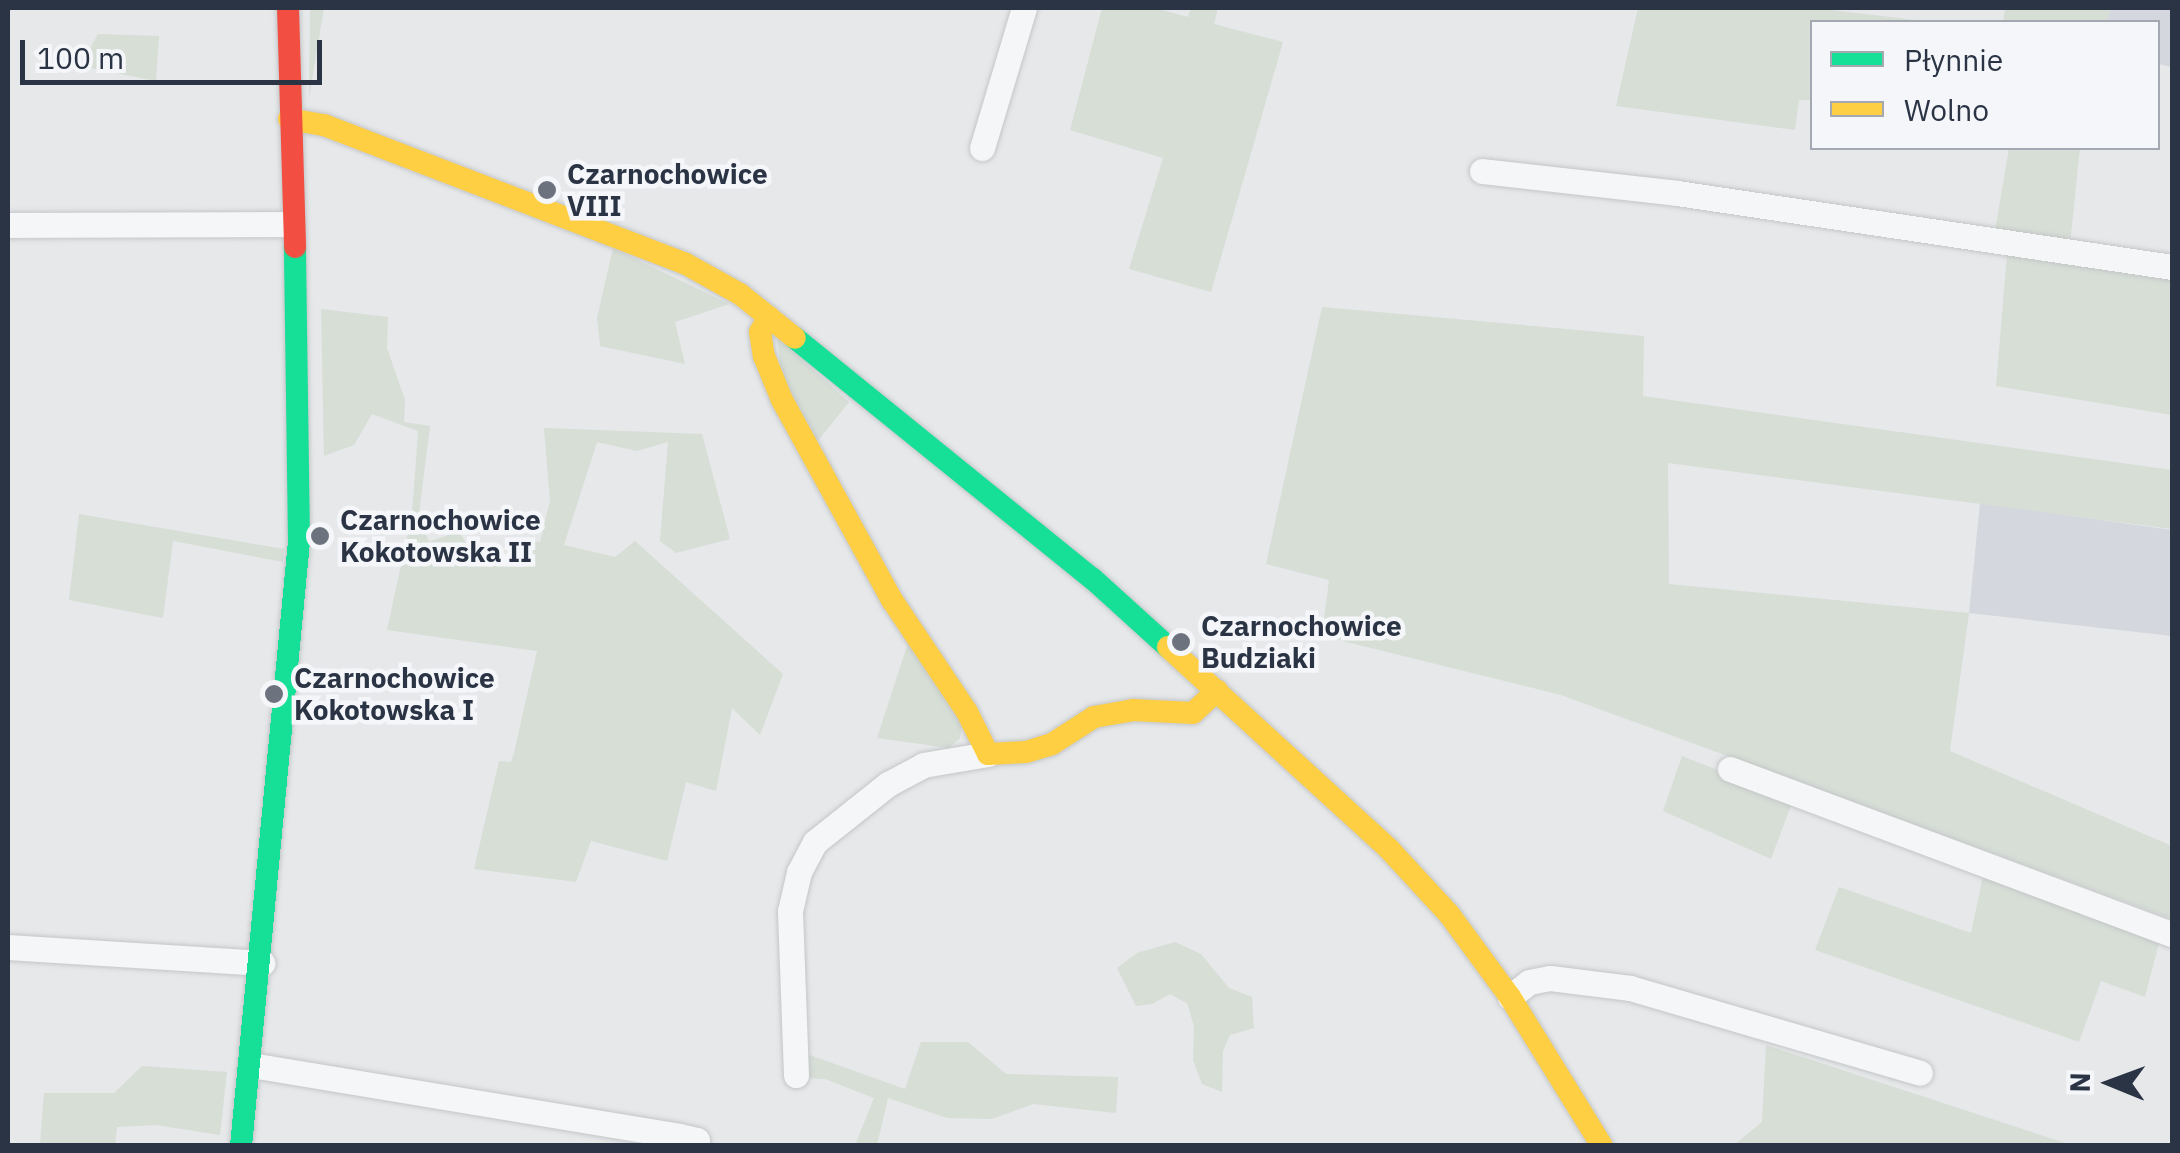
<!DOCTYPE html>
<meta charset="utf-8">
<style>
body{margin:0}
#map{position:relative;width:2180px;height:1153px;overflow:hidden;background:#e6e8ea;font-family:"IBM Plex Sans",sans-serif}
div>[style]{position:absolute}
.built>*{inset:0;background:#d4d7dd}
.green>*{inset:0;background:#d6ded6}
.roads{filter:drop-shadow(0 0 2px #c4c6c8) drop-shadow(0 0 2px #c4c6c8)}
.street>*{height:25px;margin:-12.5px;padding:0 12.5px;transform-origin:12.5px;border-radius:12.5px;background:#f5f6f7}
.fast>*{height:22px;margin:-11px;padding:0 11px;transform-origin:11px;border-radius:11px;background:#16e098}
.slow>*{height:22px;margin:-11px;padding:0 11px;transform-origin:11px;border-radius:11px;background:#ffcf43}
.jam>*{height:22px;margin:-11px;padding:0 11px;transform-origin:11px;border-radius:11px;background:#f24e42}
.dots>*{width:28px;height:28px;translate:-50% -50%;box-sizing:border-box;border:5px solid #f4f6f9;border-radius:50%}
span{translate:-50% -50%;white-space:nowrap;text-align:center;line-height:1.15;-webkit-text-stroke:9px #f4f6f9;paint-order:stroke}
.poi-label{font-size:28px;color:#2b3445;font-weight:700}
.left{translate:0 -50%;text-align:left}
.frame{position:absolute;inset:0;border:10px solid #2b3445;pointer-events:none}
.legend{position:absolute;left:1810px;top:20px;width:350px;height:130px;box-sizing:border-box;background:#f4f6f9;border:2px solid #a4a8b1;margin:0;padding:12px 18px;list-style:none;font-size:30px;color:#2b3445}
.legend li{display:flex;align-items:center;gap:20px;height:50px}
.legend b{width:50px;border:2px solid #a4a8b1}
.north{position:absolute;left:2060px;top:1033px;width:100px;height:100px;-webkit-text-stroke:8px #f4f6f9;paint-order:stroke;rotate:271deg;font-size:28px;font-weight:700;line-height:40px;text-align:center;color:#2b3445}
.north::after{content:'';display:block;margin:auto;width:35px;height:45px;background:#2b3445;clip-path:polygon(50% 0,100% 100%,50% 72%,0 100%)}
.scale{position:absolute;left:20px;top:40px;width:302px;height:45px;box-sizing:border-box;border:5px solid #2b3445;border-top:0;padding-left:12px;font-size:30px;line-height:35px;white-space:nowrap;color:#2b3445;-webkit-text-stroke:8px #f4f6f9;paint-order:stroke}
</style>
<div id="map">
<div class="built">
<div style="clip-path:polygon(2111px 8px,2172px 8px,2172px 67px,2158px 64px,2158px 22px,2107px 22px)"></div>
<div style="clip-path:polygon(1980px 503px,2172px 530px,2172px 636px,1969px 613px)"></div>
</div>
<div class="green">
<div style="clip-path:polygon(310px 8px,324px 8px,309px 98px)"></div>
<div style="clip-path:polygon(1102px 8px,1155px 8px,1188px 17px,1191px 8px,1218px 8px,1214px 24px,1283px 42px,1211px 292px,1129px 269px,1163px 158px,1070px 130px)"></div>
<div style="clip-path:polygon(1638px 8px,1815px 8px,1932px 22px,1812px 22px,1812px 100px,1799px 100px,1795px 130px,1616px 106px)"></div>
<div style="clip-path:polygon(2005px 8px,2111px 8px,2107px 22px,2003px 22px)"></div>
<div style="clip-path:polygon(98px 34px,159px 36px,156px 81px,81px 66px)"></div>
<div style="clip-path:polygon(2009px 148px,2080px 148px,2070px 244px,1995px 231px)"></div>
<div style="clip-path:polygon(613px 248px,729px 304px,675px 322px,685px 364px,600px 346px,597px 318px)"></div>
<div style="clip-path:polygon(2007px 254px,2172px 277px,2172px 415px,1996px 386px)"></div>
<div style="clip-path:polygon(1322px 307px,1644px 336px,1643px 396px,2172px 470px,2172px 529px,1668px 463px,1669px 584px,1969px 613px,1950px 751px,2172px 846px,2172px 919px,1561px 695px,1322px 636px,1329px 580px,1266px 564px)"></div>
<div style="clip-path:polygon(321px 309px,388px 317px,387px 348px,405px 400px,404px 422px,430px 426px,419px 513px,429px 542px,459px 531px,478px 564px,505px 565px,519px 541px,540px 542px,550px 501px,544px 428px,702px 434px,730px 539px,676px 553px,660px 541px,668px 442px,637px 451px,597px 442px,564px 545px,615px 557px,635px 541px,783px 674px,760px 735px,732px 708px,716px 791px,686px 782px,667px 861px,591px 841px,576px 882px,474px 869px,499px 761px,511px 762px,514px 753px,537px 651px,387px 630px,412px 515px,418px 431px,372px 414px,354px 445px,324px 456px)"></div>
<div style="clip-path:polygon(777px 337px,849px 402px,817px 442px,783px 389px)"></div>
<div style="clip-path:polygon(79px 514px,284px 549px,283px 562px,173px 541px,163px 618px,69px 600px)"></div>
<div style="clip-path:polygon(908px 643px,963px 719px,960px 738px,949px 748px,877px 738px)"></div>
<div style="clip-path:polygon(1682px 756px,1793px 800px,1771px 859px,1663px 811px)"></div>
<div style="clip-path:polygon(1984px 871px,2161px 935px,2145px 997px,2101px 981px,2079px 1042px,1815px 950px,1839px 887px,1971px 933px)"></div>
<div style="clip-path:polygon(1175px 942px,1201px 954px,1229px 988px,1252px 997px,1254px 1028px,1230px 1035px,1223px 1051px,1222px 1092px,1202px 1084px,1193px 1060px,1194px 1026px,1187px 1003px,1170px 994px,1152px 1004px,1136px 1006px,1117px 968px,1137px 953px)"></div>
<div style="clip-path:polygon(921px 1042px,968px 1042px,1006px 1074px,1118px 1077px,1116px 1113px,1033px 1104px,992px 1119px,947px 1118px,888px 1098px,877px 1145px,855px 1145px,874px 1098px,825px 1079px,801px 1078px,801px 1052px,905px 1089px)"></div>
<div style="clip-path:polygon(1766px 1045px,2071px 1145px,1734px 1145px,1762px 1122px)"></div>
<div style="clip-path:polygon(142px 1066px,227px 1072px,220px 1135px,156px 1125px,117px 1127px,115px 1145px,40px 1145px,44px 1093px,114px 1093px)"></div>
</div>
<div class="roads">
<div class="street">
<div style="left:982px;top:148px;width:146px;rotate:-73.3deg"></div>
<div style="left:1482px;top:171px;width:196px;rotate:6.4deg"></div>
<div style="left:1677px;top:193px;width:501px;rotate:8.5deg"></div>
<div style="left:8px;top:225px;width:284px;rotate:-0.2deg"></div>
<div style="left:1730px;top:769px;width:472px;rotate:20.5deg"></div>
<div style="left:8px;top:947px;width:255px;rotate:3.6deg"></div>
<div style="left:1510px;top:997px;width:24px;rotate:-38deg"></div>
<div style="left:1529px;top:982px;width:21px;rotate:-11deg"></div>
<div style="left:1550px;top:978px;width:81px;rotate:7.1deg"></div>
<div style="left:1630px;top:988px;width:302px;rotate:16.3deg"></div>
<div style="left:251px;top:1065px;width:434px;rotate:9.4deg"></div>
<div style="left:679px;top:1136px;width:18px;rotate:13deg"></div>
<div style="left:697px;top:1140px;width:6px;rotate:99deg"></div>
<div style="left:796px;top:1075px;width:164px;rotate:-92.1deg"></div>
<div style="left:790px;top:911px;width:40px;rotate:-77deg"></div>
<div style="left:799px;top:872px;width:34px;rotate:-62deg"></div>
<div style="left:815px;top:842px;width:93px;rotate:-38.5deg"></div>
<div style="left:888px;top:784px;width:40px;rotate:-28deg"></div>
<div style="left:923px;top:765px;width:66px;rotate:-9.6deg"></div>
</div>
<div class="fast">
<div style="left:795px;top:338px;width:383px;rotate:39deg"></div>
<div style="left:1093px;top:579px;width:101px;rotate:42.2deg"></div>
<div style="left:241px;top:1146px;width:608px;rotate:-84.52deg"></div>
<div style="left:299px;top:541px;width:294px;rotate:-90.8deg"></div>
</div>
<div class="slow">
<div style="left:289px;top:119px;width:36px;rotate:10deg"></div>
<div style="left:324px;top:125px;width:388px;rotate:21deg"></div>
<div style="left:686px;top:264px;width:62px;rotate:29.1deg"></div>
<div style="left:740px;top:294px;width:70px;rotate:38.7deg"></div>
<div style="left:769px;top:317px;width:17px;rotate:121deg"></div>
<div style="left:760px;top:332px;width:24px;rotate:81deg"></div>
<div style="left:764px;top:356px;width:48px;rotate:67.8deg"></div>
<div style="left:782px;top:400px;width:228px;rotate:61.2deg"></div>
<div style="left:892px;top:600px;width:135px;rotate:56.2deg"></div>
<div style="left:967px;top:712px;width:47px;rotate:63.4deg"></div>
<div style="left:988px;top:754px;width:38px;rotate:-3deg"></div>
<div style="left:1026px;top:752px;width:27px;rotate:-17deg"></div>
<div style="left:1052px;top:744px;width:50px;rotate:-32.7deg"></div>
<div style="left:1094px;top:717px;width:40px;rotate:-10deg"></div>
<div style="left:1133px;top:710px;width:60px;rotate:2.9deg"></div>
<div style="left:1193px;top:713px;width:33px;rotate:-43deg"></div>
<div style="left:1168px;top:647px;width:299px;rotate:42.4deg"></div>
<div style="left:1389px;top:849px;width:88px;rotate:47.3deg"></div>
<div style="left:1449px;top:914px;width:103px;rotate:53.7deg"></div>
<div style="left:1510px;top:997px;width:175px;rotate:58.3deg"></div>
</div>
<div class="jam">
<div style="left:288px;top:8px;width:239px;rotate:88.3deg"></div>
</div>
</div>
<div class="dots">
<div style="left:547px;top:190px;background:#6c737f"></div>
<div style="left:320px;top:536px;background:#6c737f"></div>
<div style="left:1181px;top:642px;background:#6c737f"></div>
<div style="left:274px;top:694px;background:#6c737f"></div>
</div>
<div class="poi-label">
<span class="left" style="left:567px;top:190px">Czarnochowice<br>VIII</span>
<span class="left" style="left:340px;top:536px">Czarnochowice<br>Kokotowska II</span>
<span class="left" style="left:1201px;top:642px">Czarnochowice<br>Budziaki</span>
<span class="left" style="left:294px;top:694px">Czarnochowice<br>Kokotowska I</span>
</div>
<div class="frame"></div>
<ul class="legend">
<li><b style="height:12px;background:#16e098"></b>Płynnie</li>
<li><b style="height:12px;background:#ffcf43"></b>Wolno</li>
</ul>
<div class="north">N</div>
<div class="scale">100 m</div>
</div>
